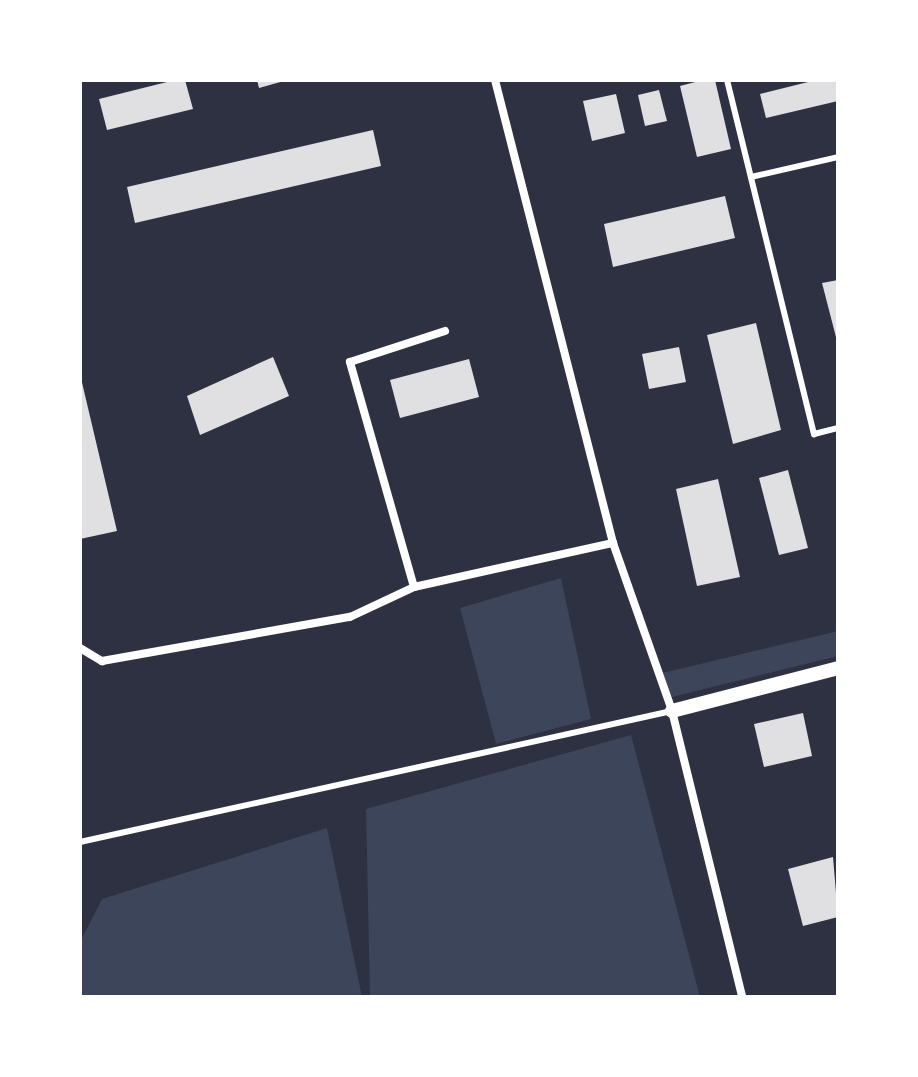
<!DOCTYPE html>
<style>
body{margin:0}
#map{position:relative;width:918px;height:1077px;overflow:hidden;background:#2d3142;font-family:"Noto Sans",sans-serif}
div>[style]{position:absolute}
.green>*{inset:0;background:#3c4559}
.building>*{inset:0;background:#e0e0e3}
.service>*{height:6px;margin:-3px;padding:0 3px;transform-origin:3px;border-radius:3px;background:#fff}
.minor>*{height:8px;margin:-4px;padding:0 4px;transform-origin:4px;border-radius:4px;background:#fff}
.tertiary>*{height:14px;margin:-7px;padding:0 7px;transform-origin:7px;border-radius:7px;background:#fff}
span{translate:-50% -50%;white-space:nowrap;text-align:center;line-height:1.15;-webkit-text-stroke:7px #fff;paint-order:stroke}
.frame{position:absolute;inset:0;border:82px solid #fff;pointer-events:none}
</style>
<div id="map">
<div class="green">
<div style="clip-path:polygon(561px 578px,591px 719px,496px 744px,460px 608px)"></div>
<div style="clip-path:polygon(838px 631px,838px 656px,664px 699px,658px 674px)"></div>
<div style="clip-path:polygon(631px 735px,700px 997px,370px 997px,366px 809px)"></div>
<div style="clip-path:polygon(327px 828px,362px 997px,80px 997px,80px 942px,102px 899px)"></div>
</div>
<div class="building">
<div style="clip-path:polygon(175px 80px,185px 80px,193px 109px,107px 130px,99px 99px)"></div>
<div style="clip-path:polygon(257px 80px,284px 80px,284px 81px,259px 88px)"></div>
<div style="clip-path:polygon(703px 80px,715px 80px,731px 149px,697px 157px,680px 86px)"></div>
<div style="clip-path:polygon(816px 80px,838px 80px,838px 101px,766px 118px,760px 94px)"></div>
<div style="clip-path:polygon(659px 90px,667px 121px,645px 126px,638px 95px)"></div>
<div style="clip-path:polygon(616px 94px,625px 133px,592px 141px,583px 101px)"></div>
<div style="clip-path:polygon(373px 130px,381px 166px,135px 223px,127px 187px)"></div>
<div style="clip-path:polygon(725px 196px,735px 238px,613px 267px,604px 224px)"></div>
<div style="clip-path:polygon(838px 280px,838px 341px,837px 341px,822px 283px)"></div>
<div style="clip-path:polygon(756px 323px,781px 430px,733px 444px,707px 335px)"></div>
<div style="clip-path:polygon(679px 347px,686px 382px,649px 389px,642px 354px)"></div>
<div style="clip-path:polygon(273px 357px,289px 396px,200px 435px,187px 396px)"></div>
<div style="clip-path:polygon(469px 359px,479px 397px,400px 418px,390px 380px)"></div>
<div style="clip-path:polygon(80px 374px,117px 531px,80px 539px)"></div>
<div style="clip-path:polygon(788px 470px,808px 548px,779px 555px,759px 478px)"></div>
<div style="clip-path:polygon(718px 479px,740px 577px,697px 586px,676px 489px)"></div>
<div style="clip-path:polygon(803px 713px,812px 756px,764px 767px,754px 724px)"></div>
<div style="clip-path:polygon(833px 857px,838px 917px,803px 926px,788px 869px)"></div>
</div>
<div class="service">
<div style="left:727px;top:80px;width:365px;rotate:76.2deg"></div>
<div style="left:814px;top:434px;width:25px;rotate:-14deg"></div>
<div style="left:751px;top:177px;width:89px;rotate:-12.9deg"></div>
<div style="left:80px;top:842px;width:606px;rotate:-12.48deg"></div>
</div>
<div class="minor">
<div style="left:495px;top:80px;width:478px;rotate:75.7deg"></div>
<div style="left:613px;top:543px;width:178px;rotate:70.6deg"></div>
<div style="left:672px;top:711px;width:294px;rotate:76.2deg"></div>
<div style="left:414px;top:587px;width:234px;rotate:-105.9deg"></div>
<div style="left:350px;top:362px;width:100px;rotate:-18.1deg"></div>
<div style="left:80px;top:648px;width:26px;rotate:31deg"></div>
<div style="left:102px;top:661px;width:252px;rotate:-10.1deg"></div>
<div style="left:350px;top:617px;width:71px;rotate:-25.1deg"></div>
<div style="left:414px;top:587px;width:204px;rotate:-12.5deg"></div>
</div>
<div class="tertiary">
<div style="left:672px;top:711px;width:171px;rotate:-14.5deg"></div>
</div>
<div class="frame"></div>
</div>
